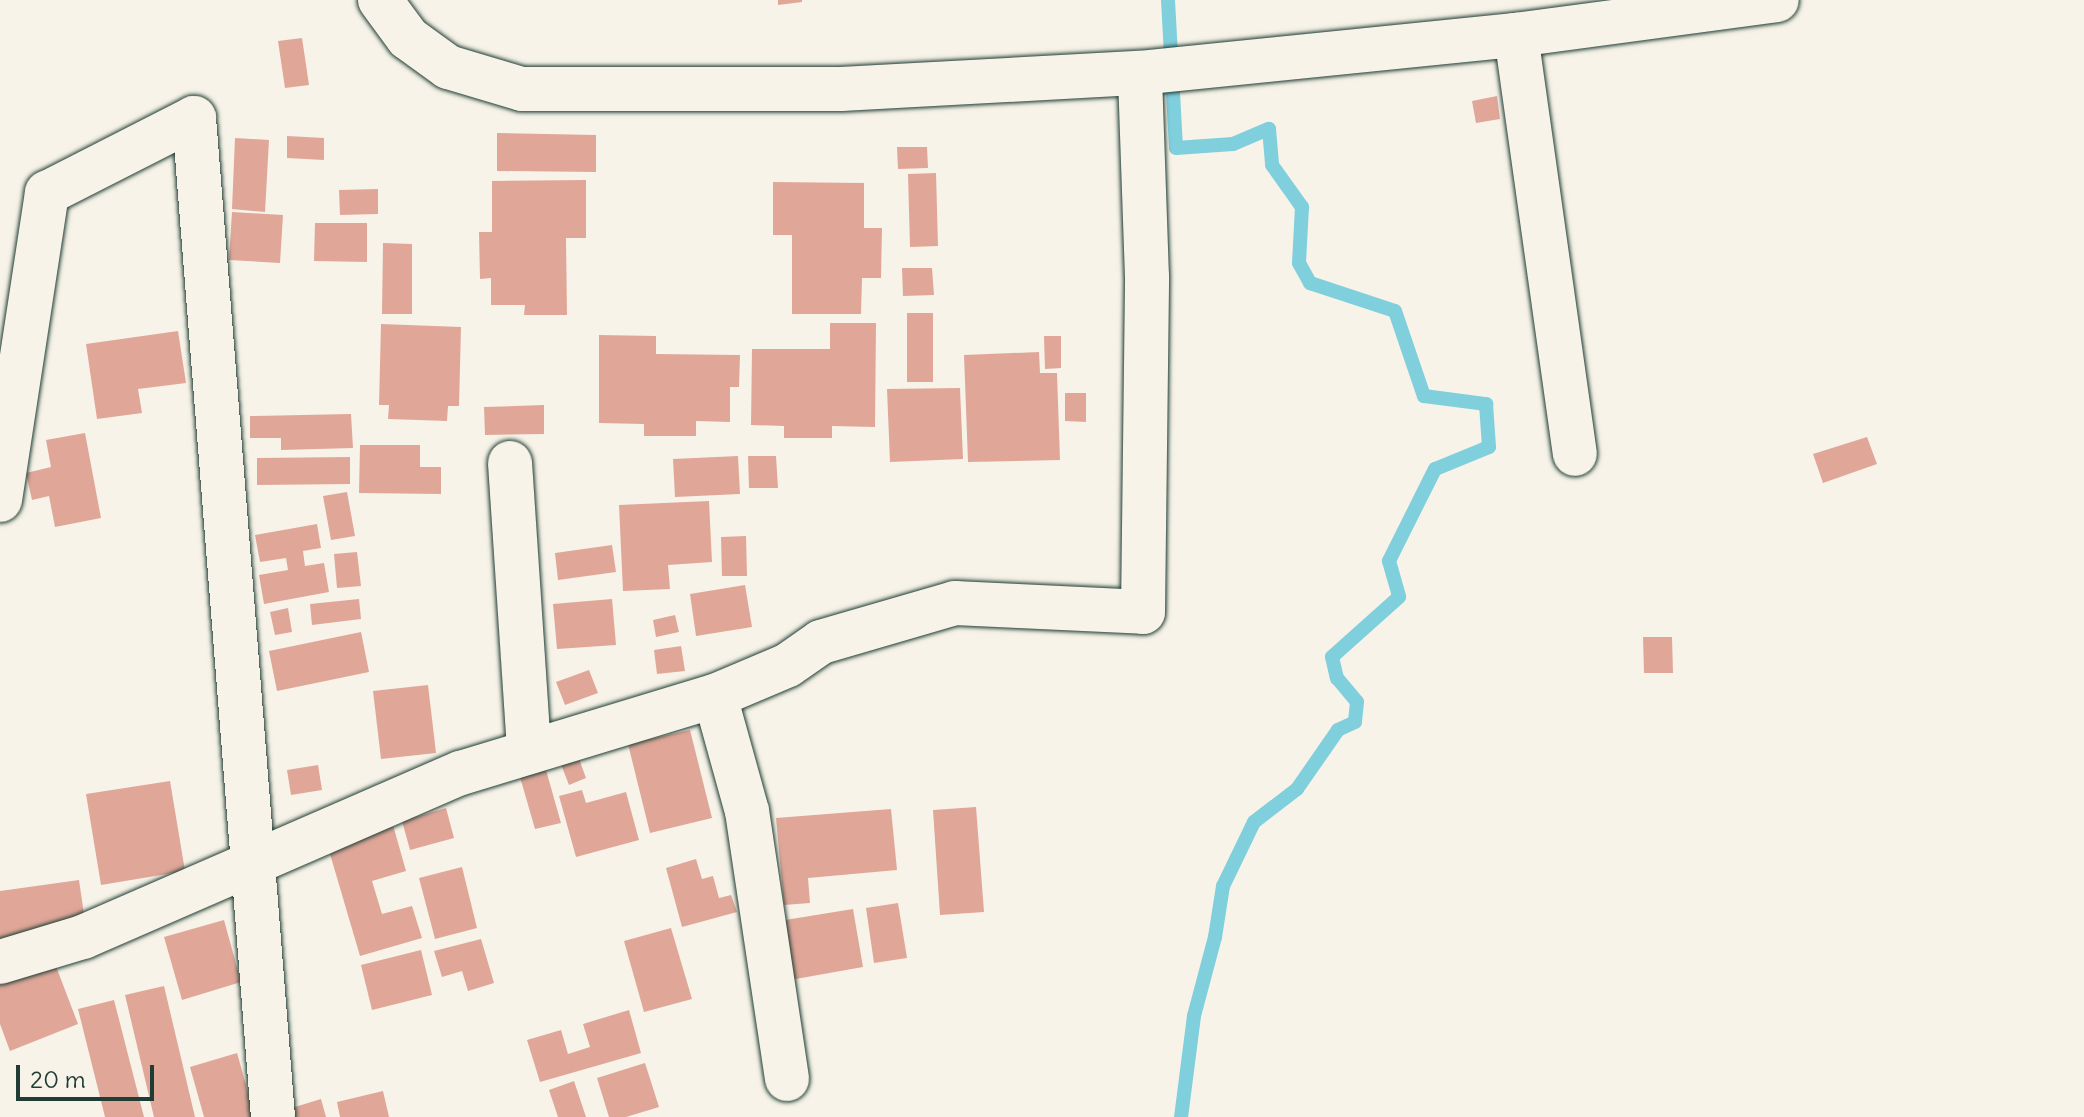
<!DOCTYPE html>
<style>
body{margin:0}
#map{position:relative;width:2084px;height:1117px;overflow:hidden;background:#f7f3e8;font-family:Delius,sans-serif}
div>[style]{position:absolute}
.stream>*{height:14px;margin:-7px;padding:0 7px;transform-origin:7px;border-radius:7px;background:#80cfdd}
.building>*{inset:0;background:#e0a799}
.roads{filter:drop-shadow(0 0 2px #1f3d34) drop-shadow(0 0 2px #1f3d34)}
.minor>*{height:44px;margin:-22px;padding:0 22px;transform-origin:22px;border-radius:22px;background:#f7f3e8}
span{translate:-50% -50%;white-space:nowrap;text-align:center;line-height:1.15;-webkit-text-stroke:8px #f7f3e8;paint-order:stroke}
.scale{position:absolute;left:16px;top:1065px;width:138px;height:36px;box-sizing:border-box;border:4px solid #1f3d34;border-top:0;padding-left:10px;font-size:24px;line-height:28px;white-space:nowrap;color:#1f3d34;-webkit-text-stroke:6px #f7f3e8;paint-order:stroke}
</style>
<div id="map">
<div class="stream">
<div style="left:1168px;top:0;width:148px;rotate:86.9deg"></div>
<div style="left:1176px;top:148px;width:57px;rotate:-4deg"></div>
<div style="left:1233px;top:144px;width:39px;rotate:-23deg"></div>
<div style="left:1269px;top:129px;width:36px;rotate:85deg"></div>
<div style="left:1272px;top:165px;width:52px;rotate:54.5deg"></div>
<div style="left:1302px;top:207px;width:56px;rotate:93.1deg"></div>
<div style="left:1299px;top:263px;width:23px;rotate:61deg"></div>
<div style="left:1310px;top:283px;width:89px;rotate:18.2deg"></div>
<div style="left:1395px;top:311px;width:90px;rotate:71.2deg"></div>
<div style="left:1424px;top:396px;width:63px;rotate:7.4deg"></div>
<div style="left:1486px;top:404px;width:43px;rotate:86deg"></div>
<div style="left:1489px;top:447px;width:58px;rotate:157.8deg"></div>
<div style="left:1435px;top:469px;width:103px;rotate:116.6deg"></div>
<div style="left:1389px;top:561px;width:37px;rotate:74deg"></div>
<div style="left:1399px;top:597px;width:90px;rotate:138.2deg"></div>
<div style="left:1332px;top:657px;width:22px;rotate:77deg"></div>
<div style="left:1337px;top:678px;width:31px;rotate:50deg"></div>
<div style="left:1357px;top:702px;width:20px;rotate:96deg"></div>
<div style="left:1355px;top:722px;width:19px;rotate:155deg"></div>
<div style="left:1338px;top:730px;width:72px;rotate:124.8deg"></div>
<div style="left:1297px;top:789px;width:54px;rotate:142.5deg"></div>
<div style="left:1254px;top:822px;width:71px;rotate:115.8deg"></div>
<div style="left:1223px;top:886px;width:52px;rotate:98.9deg"></div>
<div style="left:1215px;top:937px;width:82px;rotate:104.9deg"></div>
<div style="left:1194px;top:1016px;width:102px;rotate:97.3deg"></div>
</div>
<div class="building">
<div style="clip-path:polygon(778px 0,802px 0,802px 2px,778px 5px)"></div>
<div style="clip-path:polygon(302px 38px,309px 85px,285px 88px,278px 41px)"></div>
<div style="clip-path:polygon(1497px 96px,1500px 119px,1476px 123px,1472px 101px)"></div>
<div style="clip-path:polygon(497px 133px,596px 135px,596px 172px,497px 171px)"></div>
<div style="clip-path:polygon(287px 136px,324px 138px,324px 160px,287px 158px)"></div>
<div style="clip-path:polygon(235px 138px,269px 140px,265px 212px,232px 209px)"></div>
<div style="clip-path:polygon(897px 147px,927px 147px,928px 168px,898px 169px)"></div>
<div style="clip-path:polygon(936px 173px,938px 246px,910px 247px,908px 174px)"></div>
<div style="clip-path:polygon(586px 180px,586px 238px,566px 238px,567px 315px,524px 315px,525px 305px,491px 305px,491px 278px,480px 279px,479px 232px,492px 232px,492px 181px)"></div>
<div style="clip-path:polygon(773px 182px,864px 183px,864px 228px,882px 228px,881px 278px,862px 278px,861px 314px,792px 314px,792px 235px,773px 235px)"></div>
<div style="clip-path:polygon(378px 189px,378px 214px,340px 215px,339px 190px)"></div>
<div style="clip-path:polygon(232px 212px,283px 215px,280px 263px,229px 260px)"></div>
<div style="clip-path:polygon(315px 223px,367px 223px,367px 262px,314px 261px)"></div>
<div style="clip-path:polygon(383px 243px,412px 244px,412px 314px,382px 314px)"></div>
<div style="clip-path:polygon(902px 268px,932px 268px,934px 295px,903px 296px)"></div>
<div style="clip-path:polygon(907px 313px,933px 313px,933px 382px,907px 382px)"></div>
<div style="clip-path:polygon(830px 323px,876px 323px,875px 427px,832px 426px,832px 438px,784px 438px,784px 426px,751px 425px,752px 349px,830px 349px)"></div>
<div style="clip-path:polygon(381px 324px,461px 327px,459px 406px,448px 406px,447px 421px,388px 419px,389px 405px,379px 405px)"></div>
<div style="clip-path:polygon(178px 331px,186px 383px,138px 389px,142px 413px,97px 419px,86px 344px)"></div>
<div style="clip-path:polygon(599px 335px,656px 336px,656px 354px,740px 355px,739px 387px,730px 387px,730px 422px,696px 421px,696px 436px,644px 436px,644px 424px,599px 423px)"></div>
<div style="clip-path:polygon(1044px 336px,1061px 336px,1061px 368px,1045px 369px)"></div>
<div style="clip-path:polygon(1039px 352px,1040px 373px,1057px 373px,1060px 460px,968px 462px,964px 355px)"></div>
<div style="clip-path:polygon(960px 388px,963px 459px,890px 462px,887px 389px)"></div>
<div style="clip-path:polygon(1065px 393px,1086px 393px,1086px 422px,1065px 421px)"></div>
<div style="clip-path:polygon(544px 405px,544px 434px,485px 435px,484px 407px)"></div>
<div style="clip-path:polygon(351px 414px,353px 448px,281px 450px,281px 438px,250px 438px,250px 416px)"></div>
<div style="clip-path:polygon(85px 433px,101px 518px,55px 527px,49px 496px,32px 500px,26px 473px,51px 467px,46px 440px)"></div>
<div style="clip-path:polygon(1867px 437px,1877px 464px,1823px 483px,1813px 454px)"></div>
<div style="clip-path:polygon(360px 445px,420px 445px,420px 467px,441px 467px,441px 494px,359px 493px)"></div>
<div style="clip-path:polygon(738px 456px,740px 494px,675px 497px,673px 459px)"></div>
<div style="clip-path:polygon(748px 456px,776px 456px,778px 488px,749px 488px)"></div>
<div style="clip-path:polygon(350px 457px,350px 484px,257px 485px,257px 458px)"></div>
<div style="clip-path:polygon(347px 492px,355px 536px,331px 540px,323px 496px)"></div>
<div style="clip-path:polygon(709px 501px,712px 562px,668px 565px,670px 589px,623px 591px,619px 505px)"></div>
<div style="clip-path:polygon(317px 524px,321px 548px,303px 551px,305px 566px,324px 563px,329px 592px,264px 604px,259px 575px,288px 570px,286px 558px,260px 562px,255px 535px)"></div>
<div style="clip-path:polygon(746px 536px,747px 576px,722px 576px,721px 537px)"></div>
<div style="clip-path:polygon(612px 545px,616px 572px,558px 580px,555px 553px)"></div>
<div style="clip-path:polygon(357px 552px,361px 586px,337px 588px,334px 554px)"></div>
<div style="clip-path:polygon(745px 585px,752px 627px,696px 636px,690px 594px)"></div>
<div style="clip-path:polygon(359px 599px,361px 619px,312px 625px,310px 604px)"></div>
<div style="clip-path:polygon(612px 599px,616px 645px,557px 649px,553px 604px)"></div>
<div style="clip-path:polygon(288px 608px,292px 632px,275px 635px,270px 612px)"></div>
<div style="clip-path:polygon(675px 615px,679px 632px,656px 637px,653px 620px)"></div>
<div style="clip-path:polygon(361px 632px,369px 672px,277px 691px,269px 651px)"></div>
<div style="clip-path:polygon(1643px 637px,1672px 637px,1673px 673px,1644px 673px)"></div>
<div style="clip-path:polygon(681px 646px,685px 671px,657px 674px,654px 650px)"></div>
<div style="clip-path:polygon(589px 670px,598px 693px,565px 705px,556px 682px)"></div>
<div style="clip-path:polygon(428px 685px,436px 753px,381px 759px,373px 691px)"></div>
<div style="clip-path:polygon(690px 730px,712px 818px,650px 833px,628px 744px)"></div>
<div style="clip-path:polygon(578px 756px,586px 778px,569px 785px,560px 762px)"></div>
<div style="clip-path:polygon(318px 765px,322px 790px,291px 795px,287px 770px)"></div>
<div style="clip-path:polygon(546px 770px,561px 823px,535px 829px,520px 777px)"></div>
<div style="clip-path:polygon(170px 781px,185px 871px,101px 885px,86px 794px)"></div>
<div style="clip-path:polygon(582px 790px,586px 803px,626px 792px,639px 840px,576px 857px,559px 796px)"></div>
<div style="clip-path:polygon(976px 807px,984px 912px,940px 915px,933px 810px)"></div>
<div style="clip-path:polygon(446px 808px,454px 838px,410px 850px,402px 821px)"></div>
<div style="clip-path:polygon(891px 809px,897px 870px,808px 878px,810px 903px,784px 905px,776px 818px)"></div>
<div style="clip-path:polygon(391px 818px,406px 871px,372px 881px,382px 914px,412px 906px,422px 938px,360px 956px,325px 837px)"></div>
<div style="clip-path:polygon(696px 859px,702px 879px,713px 876px,719px 898px,731px 895px,737px 912px,682px 927px,666px 868px)"></div>
<div style="clip-path:polygon(462px 867px,477px 928px,435px 939px,419px 878px)"></div>
<div style="clip-path:polygon(79px 880px,86px 928px,0 941px,0 891px)"></div>
<div style="clip-path:polygon(898px 903px,907px 958px,874px 963px,866px 908px)"></div>
<div style="clip-path:polygon(853px 909px,863px 967px,790px 980px,779px 921px)"></div>
<div style="clip-path:polygon(224px 920px,241px 982px,182px 1000px,164px 937px)"></div>
<div style="clip-path:polygon(671px 928px,692px 999px,644px 1012px,624px 941px)"></div>
<div style="clip-path:polygon(481px 939px,494px 983px,468px 991px,462px 971px,442px 977px,434px 951px)"></div>
<div style="clip-path:polygon(421px 950px,432px 995px,372px 1010px,361px 965px)"></div>
<div style="clip-path:polygon(54px 961px,78px 1024px,10px 1051px,0 1024px,0 983px)"></div>
<div style="clip-path:polygon(164px 986px,195px 1117px,154px 1117px,125px 995px)"></div>
<div style="clip-path:polygon(114px 1000px,144px 1117px,105px 1117px,78px 1009px)"></div>
<div style="clip-path:polygon(629px 1010px,641px 1053px,540px 1082px,527px 1040px,561px 1030px,568px 1054px,590px 1047px,583px 1024px)"></div>
<div style="clip-path:polygon(237px 1053px,255px 1117px,204px 1117px,190px 1067px)"></div>
<div style="clip-path:polygon(645px 1063px,659px 1107px,626px 1117px,609px 1117px,597px 1078px)"></div>
<div style="clip-path:polygon(574px 1081px,586px 1117px,558px 1117px,549px 1090px)"></div>
<div style="clip-path:polygon(383px 1091px,389px 1117px,340px 1117px,337px 1102px)"></div>
<div style="clip-path:polygon(321px 1099px,326px 1117px,287px 1117px,285px 1110px)"></div>
</div>
<div class="roads">
<div class="minor">
<div style="left:380px;top:0;width:47px;rotate:53.6deg"></div>
<div style="left:408px;top:38px;width:49px;rotate:35.9deg"></div>
<div style="left:448px;top:67px;width:77px;rotate:16.6deg"></div>
<div style="left:522px;top:89px;width:319px"></div>
<div style="left:841px;top:89px;width:299px;rotate:-3.1deg"></div>
<div style="left:1140px;top:73px;width:378px;rotate:-5.8deg"></div>
<div style="left:1516px;top:35px;width:263px;rotate:-7.6deg"></div>
<div style="left:1516px;top:35px;width:423px;rotate:82deg"></div>
<div style="left:510px;top:463px;width:289px;rotate:86.2deg"></div>
<div style="left:0;top:500px;width:311px;rotate:-81.3deg"></div>
<div style="left:47px;top:193px;width:165px;rotate:-27deg"></div>
<div style="left:194px;top:118px;width:1002px;rotate:85.48deg"></div>
<div style="left:715px;top:696px;width:119px;rotate:74.5deg"></div>
<div style="left:747px;top:811px;width:271px;rotate:81.5deg"></div>
<div style="left:0;top:962px;width:87px;rotate:-16.8deg"></div>
<div style="left:83px;top:937px;width:412px;rotate:-23.5deg"></div>
<div style="left:461px;top:773px;width:265px;rotate:-16.9deg"></div>
<div style="left:715px;top:696px;width:79px;rotate:-23deg"></div>
<div style="left:788px;top:665px;width:40px;rotate:-34.9deg"></div>
<div style="left:821px;top:642px;width:140px;rotate:-16.2deg"></div>
<div style="left:955px;top:603px;width:188px;rotate:2.7deg"></div>
<div style="left:1143px;top:612px;width:335px;rotate:-89.3deg"></div>
<div style="left:1147px;top:277px;width:204px;rotate:-92deg"></div>
</div>
</div>
<div class="scale">20 m</div>
</div>
